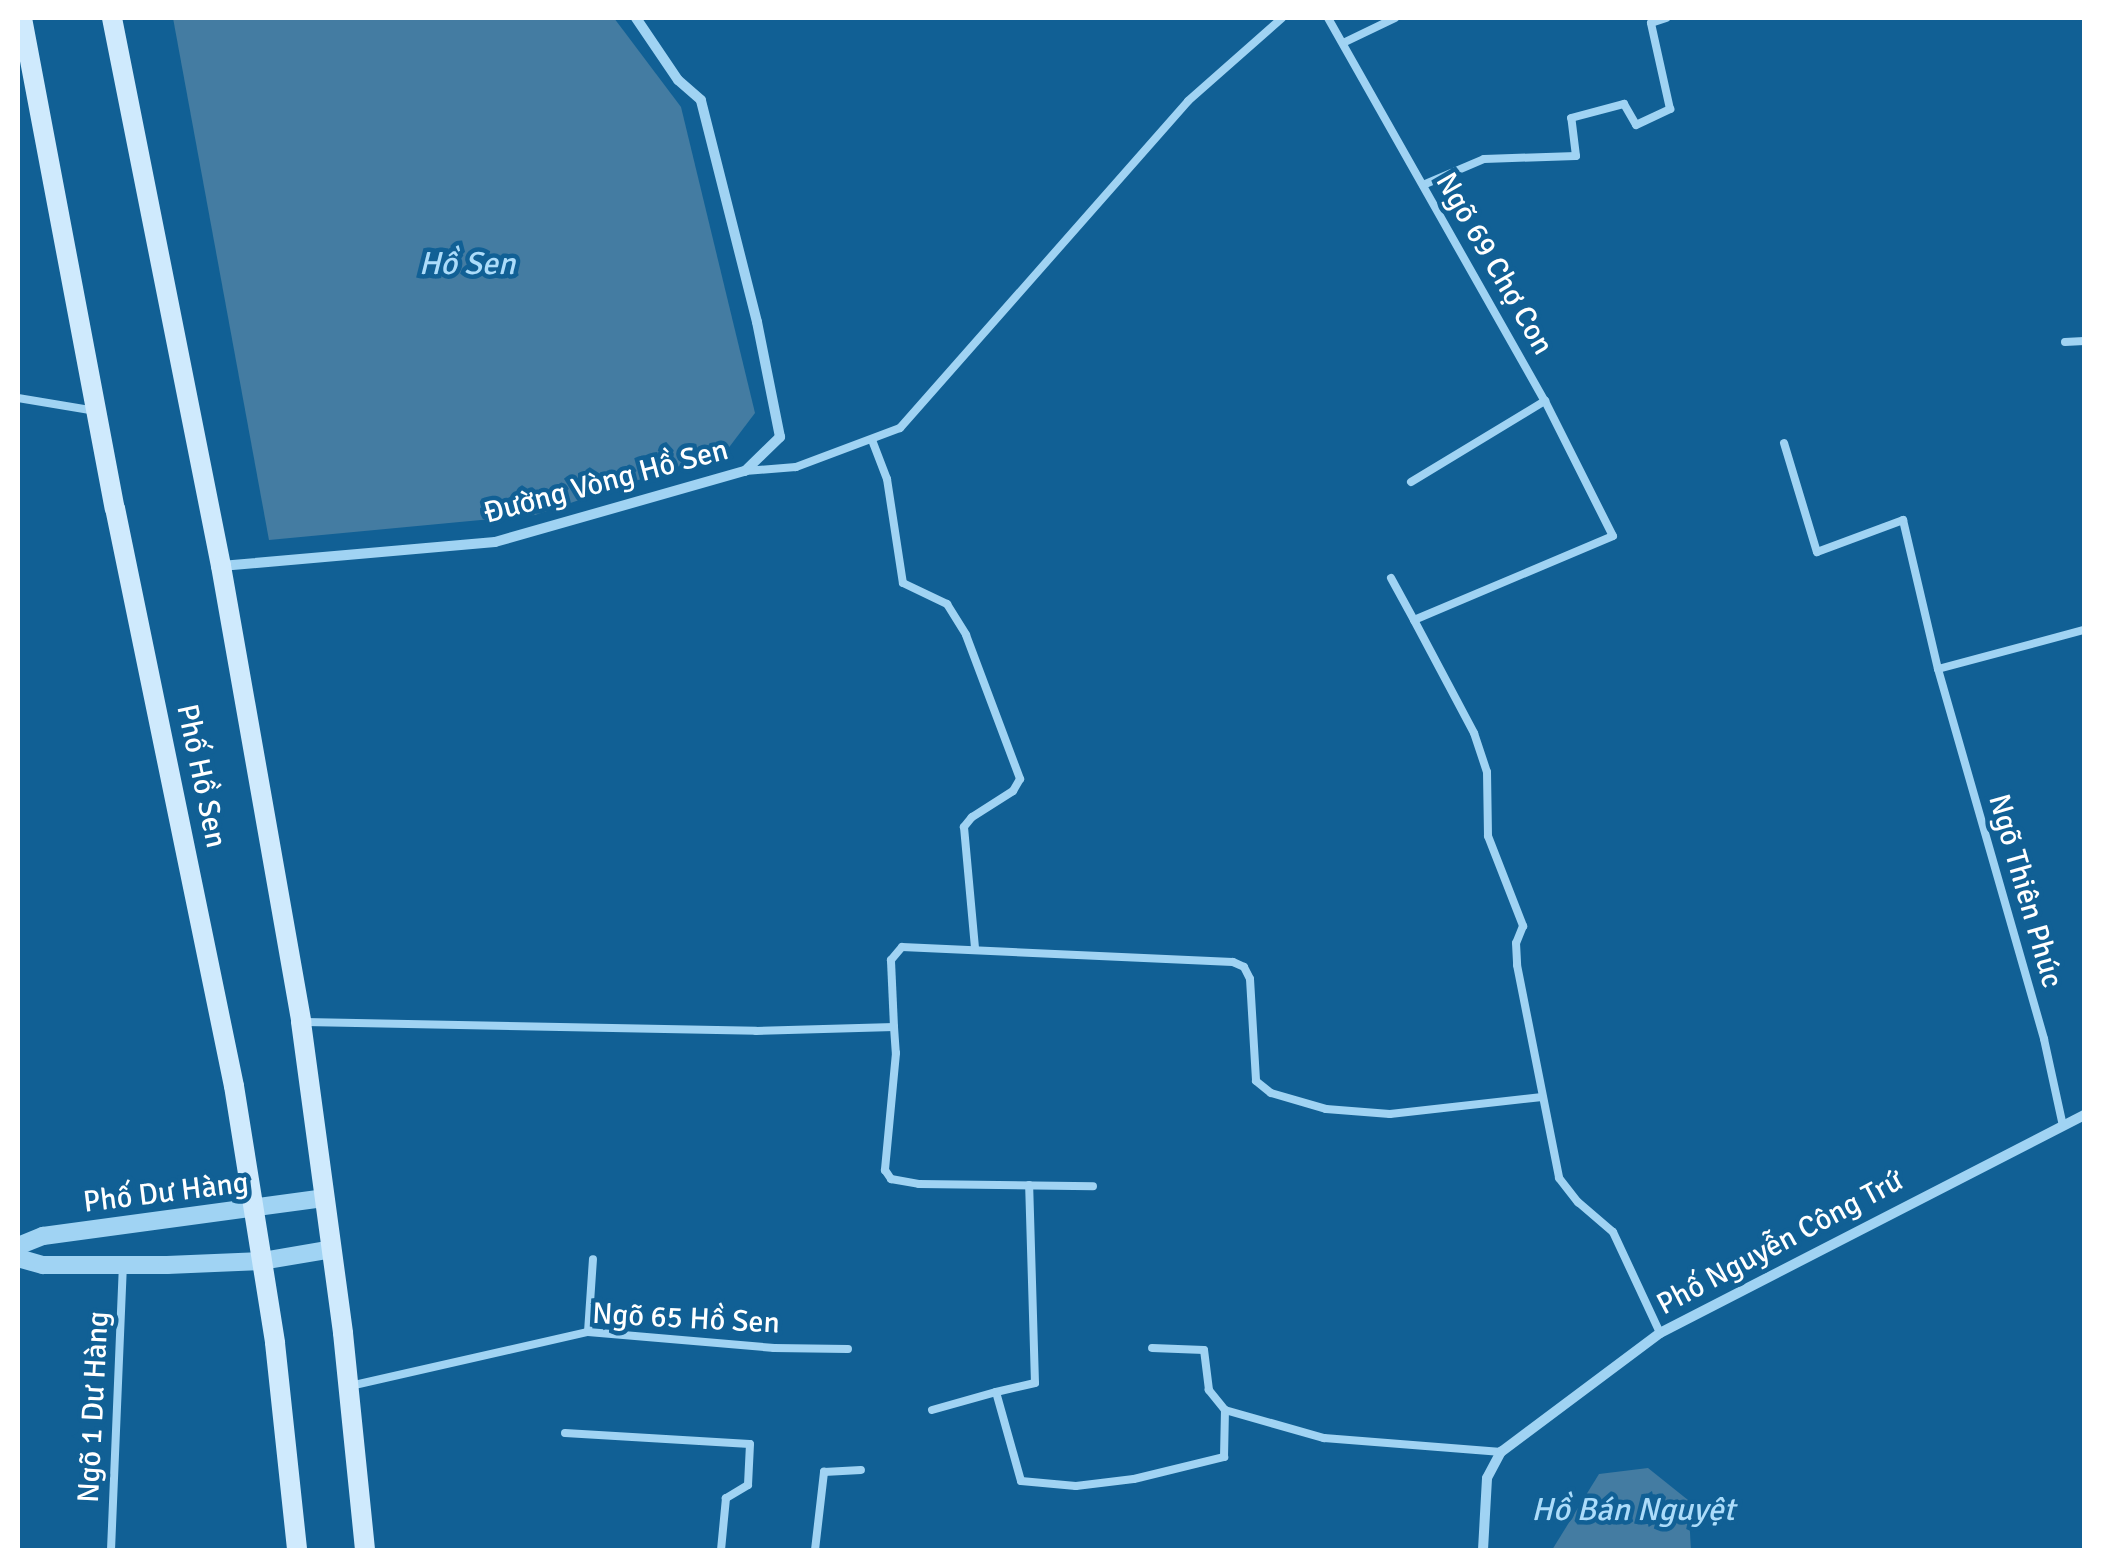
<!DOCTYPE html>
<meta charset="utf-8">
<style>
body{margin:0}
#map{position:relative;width:2102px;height:1568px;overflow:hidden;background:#116095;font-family:Signika,sans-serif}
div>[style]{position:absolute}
.water>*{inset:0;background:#447ca2}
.service>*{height:8px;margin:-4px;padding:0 4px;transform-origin:4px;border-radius:4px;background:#a0d3f3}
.minor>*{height:10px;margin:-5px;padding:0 5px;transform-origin:5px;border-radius:5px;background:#a0d3f3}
.tertiary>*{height:18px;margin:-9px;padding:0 9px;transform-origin:9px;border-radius:9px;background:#a0d3f3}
.secondary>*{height:20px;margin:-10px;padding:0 10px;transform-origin:10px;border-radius:10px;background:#cfeafd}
span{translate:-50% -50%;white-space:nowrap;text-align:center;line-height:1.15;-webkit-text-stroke:9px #116095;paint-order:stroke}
.street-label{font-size:30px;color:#fff}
.water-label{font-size:32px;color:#acdcfa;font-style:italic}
.frame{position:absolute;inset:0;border:20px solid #fff;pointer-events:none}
</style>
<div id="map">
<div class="water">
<div style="clip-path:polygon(173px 18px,614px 18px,681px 107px,755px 413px,727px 450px,535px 515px,269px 540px)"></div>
<div style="clip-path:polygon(1648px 1468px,1688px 1500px,1691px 1550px,1552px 1550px,1599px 1474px)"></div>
</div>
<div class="service">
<div style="left:1328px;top:18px;width:440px;rotate:60.5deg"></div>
<div style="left:1545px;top:401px;width:151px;rotate:63.3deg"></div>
<div style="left:1613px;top:536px;width:216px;rotate:157.1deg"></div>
<div style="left:1414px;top:620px;width:128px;rotate:62deg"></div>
<div style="left:1474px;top:733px;width:41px;rotate:71.6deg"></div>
<div style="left:1487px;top:772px;width:64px;rotate:89.1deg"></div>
<div style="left:1488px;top:836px;width:97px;rotate:68.7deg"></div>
<div style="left:1523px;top:926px;width:18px;rotate:112deg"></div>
<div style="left:1516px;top:943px;width:22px;rotate:87deg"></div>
<div style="left:1517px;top:965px;width:217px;rotate:78.8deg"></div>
<div style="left:1559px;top:1178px;width:31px;rotate:52deg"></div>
<div style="left:1578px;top:1202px;width:46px;rotate:40.6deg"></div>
<div style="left:1613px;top:1232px;width:111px;rotate:65deg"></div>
<div style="left:1343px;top:43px;width:58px;rotate:-25.7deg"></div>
<div style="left:1423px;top:185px;width:66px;rotate:-23.1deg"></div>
<div style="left:1484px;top:159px;width:92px;rotate:-1.9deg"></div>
<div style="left:1576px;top:156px;width:38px;rotate:-97deg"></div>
<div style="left:1571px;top:118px;width:55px;rotate:-14.8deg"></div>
<div style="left:1624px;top:104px;width:24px;rotate:60deg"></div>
<div style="left:1636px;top:125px;width:38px;rotate:-25deg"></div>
<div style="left:1670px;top:109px;width:88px;rotate:-102.5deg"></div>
<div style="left:1651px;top:23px;width:16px;rotate:-18deg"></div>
<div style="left:2065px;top:342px;width:19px;rotate:-3deg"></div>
<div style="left:18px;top:398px;width:79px;rotate:9.5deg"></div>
<div style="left:872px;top:440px;width:42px;rotate:69deg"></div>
<div style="left:887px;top:479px;width:105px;rotate:81.3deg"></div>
<div style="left:903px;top:583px;width:49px;rotate:25.5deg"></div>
<div style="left:947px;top:604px;width:36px;rotate:58deg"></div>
<div style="left:966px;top:635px;width:154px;rotate:69.4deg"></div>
<div style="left:1020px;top:779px;width:14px;rotate:120deg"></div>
<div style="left:1013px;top:791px;width:49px;rotate:147.6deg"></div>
<div style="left:972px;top:817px;width:13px;rotate:129deg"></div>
<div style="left:964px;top:827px;width:121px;rotate:84.8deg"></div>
<div style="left:1784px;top:443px;width:114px;rotate:73.2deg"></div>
<div style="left:1817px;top:552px;width:92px;rotate:-20.4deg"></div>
<div style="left:1903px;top:520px;width:153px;rotate:76.8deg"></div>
<div style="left:1938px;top:669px;width:385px;rotate:74deg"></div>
<div style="left:2044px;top:1039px;width:89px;rotate:77.7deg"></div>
<div style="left:745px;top:471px;width:51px;rotate:-4.5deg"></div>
<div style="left:796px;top:467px;width:111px;rotate:-20.6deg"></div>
<div style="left:900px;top:428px;width:436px;rotate:-48.6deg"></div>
<div style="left:1188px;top:101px;width:125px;rotate:-41.4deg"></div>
<div style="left:1411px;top:482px;width:157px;rotate:-31.2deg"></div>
<div style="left:1391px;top:578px;width:48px;rotate:61.3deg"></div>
<div style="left:1938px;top:669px;width:151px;rotate:-15deg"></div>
<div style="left:305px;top:1022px;width:451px;rotate:1.1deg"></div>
<div style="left:756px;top:1031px;width:138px;rotate:-1.7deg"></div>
<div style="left:894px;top:1027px;width:67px;rotate:-92.6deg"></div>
<div style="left:891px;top:960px;width:17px;rotate:-50deg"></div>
<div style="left:902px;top:947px;width:331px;rotate:2.6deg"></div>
<div style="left:1233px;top:962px;width:12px;rotate:24deg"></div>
<div style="left:1244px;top:967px;width:13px;rotate:63deg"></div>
<div style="left:1250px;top:979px;width:102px;rotate:86.6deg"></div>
<div style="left:1256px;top:1081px;width:19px;rotate:39deg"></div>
<div style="left:1271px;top:1093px;width:57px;rotate:16.2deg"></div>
<div style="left:1326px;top:1109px;width:64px;rotate:4.5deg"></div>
<div style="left:1390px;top:1114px;width:153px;rotate:-6.4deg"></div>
<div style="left:894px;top:1027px;width:26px;rotate:86deg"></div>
<div style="left:896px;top:1053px;width:118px;rotate:95.4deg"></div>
<div style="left:885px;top:1170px;width:11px;rotate:56deg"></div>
<div style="left:891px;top:1179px;width:28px;rotate:10deg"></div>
<div style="left:919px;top:1184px;width:174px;rotate:0.7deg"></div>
<div style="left:588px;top:1332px;width:73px;rotate:-86.1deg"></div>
<div style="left:350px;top:1386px;width:244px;rotate:-12.8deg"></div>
<div style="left:588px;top:1332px;width:187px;rotate:4.9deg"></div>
<div style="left:774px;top:1348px;width:74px;rotate:0.8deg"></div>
<div style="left:996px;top:1392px;width:40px;rotate:-13deg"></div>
<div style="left:1035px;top:1383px;width:198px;rotate:-91.7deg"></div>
<div style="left:932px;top:1410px;width:66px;rotate:-15.7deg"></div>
<div style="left:996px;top:1392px;width:92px;rotate:74.3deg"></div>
<div style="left:1021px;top:1481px;width:55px;rotate:5.2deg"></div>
<div style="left:1076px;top:1486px;width:58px;rotate:-6.9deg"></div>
<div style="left:1134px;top:1479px;width:93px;rotate:-13.7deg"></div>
<div style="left:1224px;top:1457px;width:47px;rotate:-88.8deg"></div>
<div style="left:1225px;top:1410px;width:26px;rotate:-129deg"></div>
<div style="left:1209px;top:1390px;width:40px;rotate:-97.1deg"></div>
<div style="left:1204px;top:1350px;width:52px;rotate:-177.8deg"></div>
<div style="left:1225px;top:1410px;width:103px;rotate:15.8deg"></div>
<div style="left:1324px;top:1438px;width:178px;rotate:4.5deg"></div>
<div style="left:565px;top:1433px;width:185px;rotate:3.4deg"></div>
<div style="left:750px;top:1444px;width:41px;rotate:92.8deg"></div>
<div style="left:748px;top:1485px;width:26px;rotate:149deg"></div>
<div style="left:726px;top:1498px;width:52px;rotate:95.5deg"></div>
<div style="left:111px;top:1550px;width:285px;rotate:-87.6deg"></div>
<div style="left:815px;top:1550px;width:79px;rotate:-83.4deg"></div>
<div style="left:824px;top:1472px;width:37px;rotate:-3deg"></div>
</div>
<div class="minor">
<div style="left:221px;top:566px;width:275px;rotate:-5deg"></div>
<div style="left:495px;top:542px;width:260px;rotate:-15.9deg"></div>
<div style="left:745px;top:471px;width:49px;rotate:-44.2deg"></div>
<div style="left:780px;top:437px;width:117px;rotate:-101.3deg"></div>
<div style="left:757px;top:322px;width:229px;rotate:-104.2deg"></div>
<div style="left:701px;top:100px;width:30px;rotate:-139deg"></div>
<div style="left:678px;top:80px;width:75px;rotate:-124.1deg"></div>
<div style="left:1483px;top:1550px;width:72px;rotate:-86.8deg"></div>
<div style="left:1487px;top:1478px;width:30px;rotate:-62deg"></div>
<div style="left:1501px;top:1452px;width:199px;rotate:-36.8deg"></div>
<div style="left:1660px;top:1333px;width:477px;rotate:-27.2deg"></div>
</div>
<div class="tertiary">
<div style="left:18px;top:1246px;width:27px;rotate:-22deg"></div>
<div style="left:43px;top:1236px;width:283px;rotate:-7.7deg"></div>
<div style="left:18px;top:1258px;width:26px;rotate:16deg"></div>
<div style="left:43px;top:1265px;width:124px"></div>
<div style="left:167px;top:1265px;width:95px;rotate:-2.4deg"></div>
<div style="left:262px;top:1261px;width:71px;rotate:-9.7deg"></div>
</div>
<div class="secondary">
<div style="left:22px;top:18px;width:499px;rotate:79.3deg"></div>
<div style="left:115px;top:508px;width:590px;rotate:78.37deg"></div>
<div style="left:234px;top:1086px;width:260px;rotate:80.9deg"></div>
<div style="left:275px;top:1343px;width:208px;rotate:83.9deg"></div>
<div style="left:112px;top:18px;width:559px;rotate:78.75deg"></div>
<div style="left:221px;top:566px;width:463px;rotate:80deg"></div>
<div style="left:301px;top:1022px;width:314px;rotate:82.3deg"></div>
<div style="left:343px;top:1333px;width:218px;rotate:84.2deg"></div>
</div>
<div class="street-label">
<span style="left:1494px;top:264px;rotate:60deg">Ngõ 69 Chợ Con</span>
<span style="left:606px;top:482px;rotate:-15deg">Đường Vòng Hồ Sen</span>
<span style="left:201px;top:776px;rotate:78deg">Phố Hồ Sen</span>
<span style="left:2025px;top:891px;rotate:74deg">Ngõ Thiên Phúc</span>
<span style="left:166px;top:1193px;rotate:-7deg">Phố Dư Hàng</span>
<span style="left:1780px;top:1243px;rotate:-28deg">Phố Nguyễn Công Trứ</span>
<span style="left:686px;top:1319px;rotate:3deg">Ngõ 65 Hồ Sen</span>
<span style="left:94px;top:1407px;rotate:-87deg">Ngõ 1 Dư Hàng</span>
</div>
<div class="water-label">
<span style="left:467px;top:264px">Hồ Sen</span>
<span style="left:1633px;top:1510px">Hồ Bán Nguyệt</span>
</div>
<div class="frame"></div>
</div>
